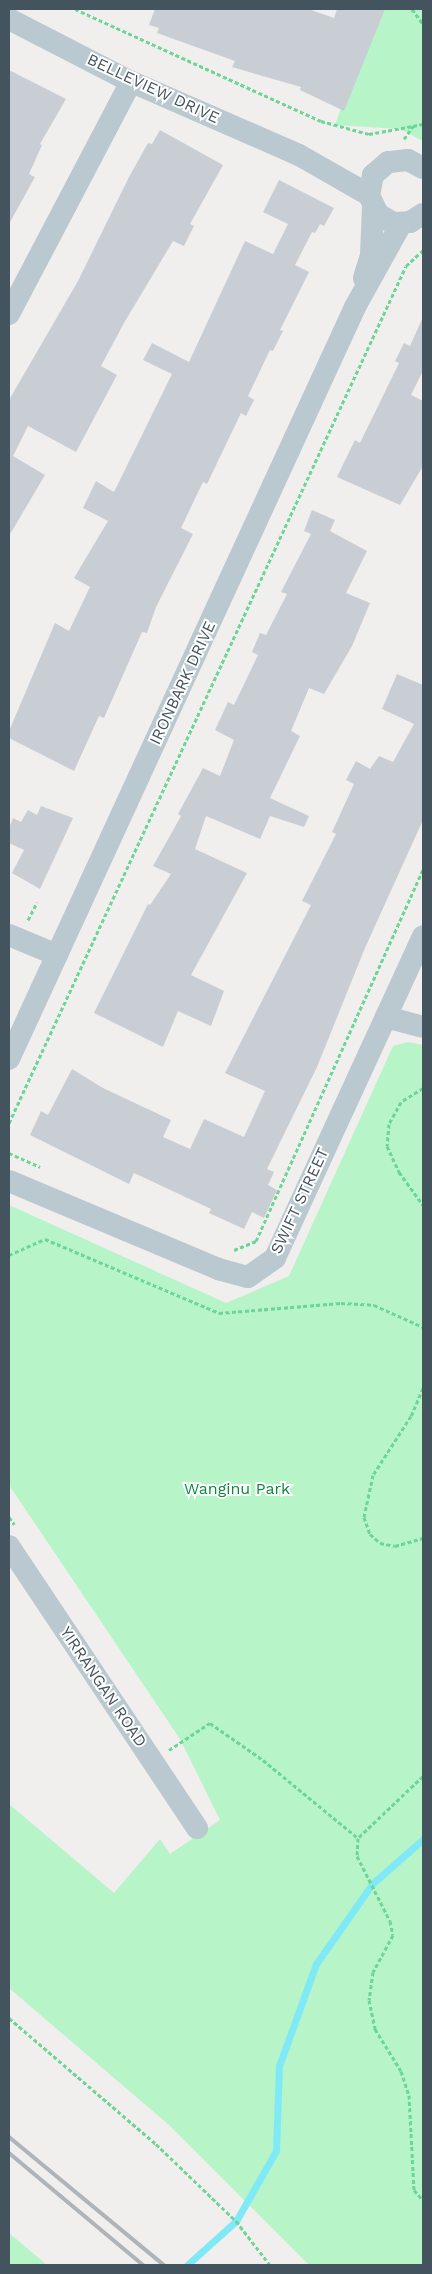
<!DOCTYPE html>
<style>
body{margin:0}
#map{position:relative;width:432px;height:2274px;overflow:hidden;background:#f1eeee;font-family:"Work Sans",sans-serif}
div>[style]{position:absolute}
.green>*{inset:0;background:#b7f4c8}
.stream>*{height:7px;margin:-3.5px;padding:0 3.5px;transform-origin:3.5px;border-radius:3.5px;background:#7feaf6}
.building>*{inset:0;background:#c9ced4}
.path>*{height:3px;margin-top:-1.5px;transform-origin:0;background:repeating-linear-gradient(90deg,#6bd696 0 4px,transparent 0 6.5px)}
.minor>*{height:22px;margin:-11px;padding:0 11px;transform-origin:11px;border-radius:11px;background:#bac8cf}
.rail>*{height:4px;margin:-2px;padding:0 2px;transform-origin:2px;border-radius:2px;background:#afb4b9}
span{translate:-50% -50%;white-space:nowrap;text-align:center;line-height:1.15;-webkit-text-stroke:4px #fff;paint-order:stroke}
.street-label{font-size:16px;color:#44545e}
.park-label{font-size:16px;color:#0c883d}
.frame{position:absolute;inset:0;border:10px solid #44545e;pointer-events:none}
</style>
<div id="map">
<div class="green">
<div style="clip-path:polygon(376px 9px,423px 9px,423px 141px,400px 129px,335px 125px)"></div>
<div style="clip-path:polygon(408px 1042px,423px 1045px,423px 2265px,309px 2265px,169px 2125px,9px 1988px,9px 1804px,114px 1893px,160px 1839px,170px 1854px,220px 1820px,180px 1739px,9px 1485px,9px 1205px,226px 1303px,289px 1276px,393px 1046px)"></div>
<div style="clip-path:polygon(9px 2233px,47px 2265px,9px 2265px)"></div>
</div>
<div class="stream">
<div style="left:187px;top:2265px;width:66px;rotate:-41.9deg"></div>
<div style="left:236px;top:2221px;width:81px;rotate:-60.3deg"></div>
<div style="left:276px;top:2151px;width:85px;rotate:-88deg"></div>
<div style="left:279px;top:2066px;width:109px;rotate:-70.1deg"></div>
<div style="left:316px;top:1964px;width:98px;rotate:-55deg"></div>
<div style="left:372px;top:1884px;width:68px;rotate:-41.4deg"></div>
</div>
<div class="building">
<div style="clip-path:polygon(155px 9px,308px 9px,334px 18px,337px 9px,385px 9px,344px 111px,300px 90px,301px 87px,232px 67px,235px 61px,157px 33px,159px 28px,149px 25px)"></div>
<div style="clip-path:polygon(9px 70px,66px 99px,40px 144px,42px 145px,29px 174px,35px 177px,9px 224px)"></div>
<div style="clip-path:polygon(160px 130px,223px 165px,190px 224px,194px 226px,184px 246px,173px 241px,124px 323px,101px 366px,117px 375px,76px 452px,28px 426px,13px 456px,45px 475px,9px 536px,9px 400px,78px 281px,129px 177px,148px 143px,152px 144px)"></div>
<div style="clip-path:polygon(279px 180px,334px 208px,324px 226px,320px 224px,315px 233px,312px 232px,295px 265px,309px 272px,280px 330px,283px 331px,273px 351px,270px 350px,248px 396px,254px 400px,246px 416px,241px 413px,207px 484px,203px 482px,181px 528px,193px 534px,156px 607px,147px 633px,142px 632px,104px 718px,99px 716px,74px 771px,9px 738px,9px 731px,55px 623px,69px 631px,90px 587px,74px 578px,108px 521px,83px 508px,96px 481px,114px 492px,172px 374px,143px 360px,152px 343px,189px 362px,245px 241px,273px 254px,288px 224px,263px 212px)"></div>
<div style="clip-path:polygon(423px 317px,423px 371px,411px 395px,423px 401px,423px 466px,400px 505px,337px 477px,355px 440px,360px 443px,399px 363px,395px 361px,404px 343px,410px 346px)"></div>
<div style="clip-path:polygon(312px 510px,335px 520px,330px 531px,367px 551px,346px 593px,370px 603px,352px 646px,324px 694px,309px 688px,291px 731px,300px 736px,270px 798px,309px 816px,304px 827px,270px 816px,260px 839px,206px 816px,195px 849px,247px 873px,191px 975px,224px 991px,211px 1026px,178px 1011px,163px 1047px,94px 1013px,148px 904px,150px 905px,171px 874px,153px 866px,181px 816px,178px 814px,203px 768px,220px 776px,234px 740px,215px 730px,228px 702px,234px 705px,258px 655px,252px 652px,260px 633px,266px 635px,287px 594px,281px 592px,311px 534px,304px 531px)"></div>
<div style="clip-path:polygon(397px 674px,423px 685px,423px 820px,365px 948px,317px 1067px,267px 1169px,274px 1172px,268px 1185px,277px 1190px,264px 1218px,252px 1212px,244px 1229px,209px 1213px,211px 1209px,134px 1173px,129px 1184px,30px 1135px,41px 1111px,48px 1115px,72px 1069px,103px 1088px,171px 1120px,163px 1137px,190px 1149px,204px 1119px,244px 1137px,265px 1091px,225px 1073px,311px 905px,302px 901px,336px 834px,332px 832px,354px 784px,346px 780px,356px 761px,370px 769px,379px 756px,393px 762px,414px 724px,382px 709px)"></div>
<div style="clip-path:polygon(41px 806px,73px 818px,40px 889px,12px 873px,24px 850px,9px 843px,9px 828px,13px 818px,21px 822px,28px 810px,37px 815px)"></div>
</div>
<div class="path">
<div style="left:75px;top:9px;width:270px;rotate:24.5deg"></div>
<div style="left:321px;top:121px;width:50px;rotate:15.2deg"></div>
<div style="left:369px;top:134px;width:45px;rotate:-10.3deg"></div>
<div style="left:412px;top:9px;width:19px;rotate:54deg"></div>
<div style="left:404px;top:139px;width:16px;rotate:-55deg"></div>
<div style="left:413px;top:126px;width:10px;rotate:-11deg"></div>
<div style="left:28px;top:920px;width:20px;rotate:-63deg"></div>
<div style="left:423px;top:1088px;width:26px;rotate:148deg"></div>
<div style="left:401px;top:1102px;width:25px;rotate:119deg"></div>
<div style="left:389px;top:1124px;width:22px;rotate:95deg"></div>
<div style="left:387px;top:1146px;width:29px;rotate:65deg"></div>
<div style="left:399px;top:1172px;width:41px;rotate:54deg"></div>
<div style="left:9px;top:1123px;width:944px;rotate:-65.14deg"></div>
<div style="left:406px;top:266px;width:23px;rotate:-43deg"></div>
<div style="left:9px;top:1153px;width:34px;rotate:24deg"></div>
<div style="left:234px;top:1250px;width:24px;rotate:-22deg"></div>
<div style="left:256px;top:1241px;width:408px;rotate:-65.8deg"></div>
<div style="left:9px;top:1255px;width:39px;rotate:-24deg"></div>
<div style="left:45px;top:1239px;width:189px;rotate:23deg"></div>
<div style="left:219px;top:1313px;width:122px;rotate:-4.7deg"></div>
<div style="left:341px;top:1303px;width:33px;rotate:3deg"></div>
<div style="left:374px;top:1305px;width:54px;rotate:24.2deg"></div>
<div style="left:423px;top:1388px;width:30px;rotate:113deg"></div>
<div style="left:411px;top:1416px;width:70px;rotate:122.8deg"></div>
<div style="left:373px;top:1475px;width:43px;rotate:102.1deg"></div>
<div style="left:364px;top:1517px;width:18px;rotate:71deg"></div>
<div style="left:370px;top:1534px;width:13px;rotate:42deg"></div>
<div style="left:380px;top:1543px;width:15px;rotate:11deg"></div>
<div style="left:395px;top:1546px;width:29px;rotate:-16deg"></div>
<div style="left:9px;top:1517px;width:9px;rotate:54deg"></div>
<div style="left:169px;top:1750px;width:49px;rotate:-33.4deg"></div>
<div style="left:210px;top:1723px;width:65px;rotate:34.9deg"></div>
<div style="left:263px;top:1760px;width:123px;rotate:39.4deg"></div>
<div style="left:423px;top:1776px;width:90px;rotate:136.4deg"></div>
<div style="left:358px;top:1838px;width:18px;rotate:93deg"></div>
<div style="left:357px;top:1856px;width:73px;rotate:63.1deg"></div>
<div style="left:390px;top:1921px;width:14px;rotate:78deg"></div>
<div style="left:393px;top:1935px;width:42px;rotate:118.4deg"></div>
<div style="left:373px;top:1972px;width:28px;rotate:98deg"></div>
<div style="left:369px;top:2000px;width:30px;rotate:78deg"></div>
<div style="left:375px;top:2029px;width:49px;rotate:58.2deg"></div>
<div style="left:401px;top:2071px;width:25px;rotate:72deg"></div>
<div style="left:409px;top:2095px;width:95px;rotate:87deg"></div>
<div style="left:414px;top:2190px;width:13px;rotate:48deg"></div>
<div style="left:9px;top:2018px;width:194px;rotate:40.6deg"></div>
<div style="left:156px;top:2144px;width:111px;rotate:43.9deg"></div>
<div style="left:236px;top:2221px;width:56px;rotate:52.3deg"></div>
</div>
<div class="minor">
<div style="left:9px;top:19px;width:131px;rotate:27.3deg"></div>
<div style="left:125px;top:79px;width:190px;rotate:23.6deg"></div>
<div style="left:299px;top:155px;width:81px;rotate:29.7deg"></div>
<div style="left:423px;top:168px;width:17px;rotate:-152deg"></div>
<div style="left:408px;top:160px;width:20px;rotate:174deg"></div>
<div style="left:388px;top:162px;width:20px;rotate:139deg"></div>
<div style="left:373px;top:175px;width:20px;rotate:101deg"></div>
<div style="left:369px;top:195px;width:21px;rotate:65deg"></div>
<div style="left:378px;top:214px;width:17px;rotate:31deg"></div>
<div style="left:393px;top:223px;width:17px;rotate:-3deg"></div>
<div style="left:410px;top:222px;width:15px;rotate:-32deg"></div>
<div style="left:364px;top:278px;width:24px;rotate:-73deg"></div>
<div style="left:371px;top:255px;width:48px;rotate:-87.6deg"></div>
<div style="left:9px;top:314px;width:262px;rotate:-62.3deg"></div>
<div style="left:9px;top:935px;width:52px;rotate:22.6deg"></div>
<div style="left:386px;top:1017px;width:38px;rotate:15deg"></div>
<div style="left:9px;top:1059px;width:828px;rotate:-65.29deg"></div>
<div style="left:355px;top:307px;width:95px;rotate:-61deg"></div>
<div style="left:9px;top:1181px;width:227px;rotate:22.8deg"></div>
<div style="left:218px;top:1269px;width:31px;rotate:15deg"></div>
<div style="left:248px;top:1277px;width:33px;rotate:-35deg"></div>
<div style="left:275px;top:1258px;width:354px;rotate:-65.3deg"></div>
<div style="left:9px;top:1546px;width:339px;rotate:56.3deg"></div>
</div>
<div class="rail">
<div style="left:9px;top:2137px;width:201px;rotate:39.6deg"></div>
<div style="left:9px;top:2153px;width:175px;rotate:39.9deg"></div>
</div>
<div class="street-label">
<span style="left:153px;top:89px;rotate:25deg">BELLEVIEW DRIVE</span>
<span style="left:183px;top:683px;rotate:-65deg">IRONBARK DRIVE</span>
<span style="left:300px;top:1201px;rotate:-65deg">SWIFT STREET</span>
<span style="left:103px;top:1687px;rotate:56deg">YIRRANGAN ROAD</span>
</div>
<div class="park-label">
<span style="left:237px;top:1489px">Wanginu Park</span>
</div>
<div class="frame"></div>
</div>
